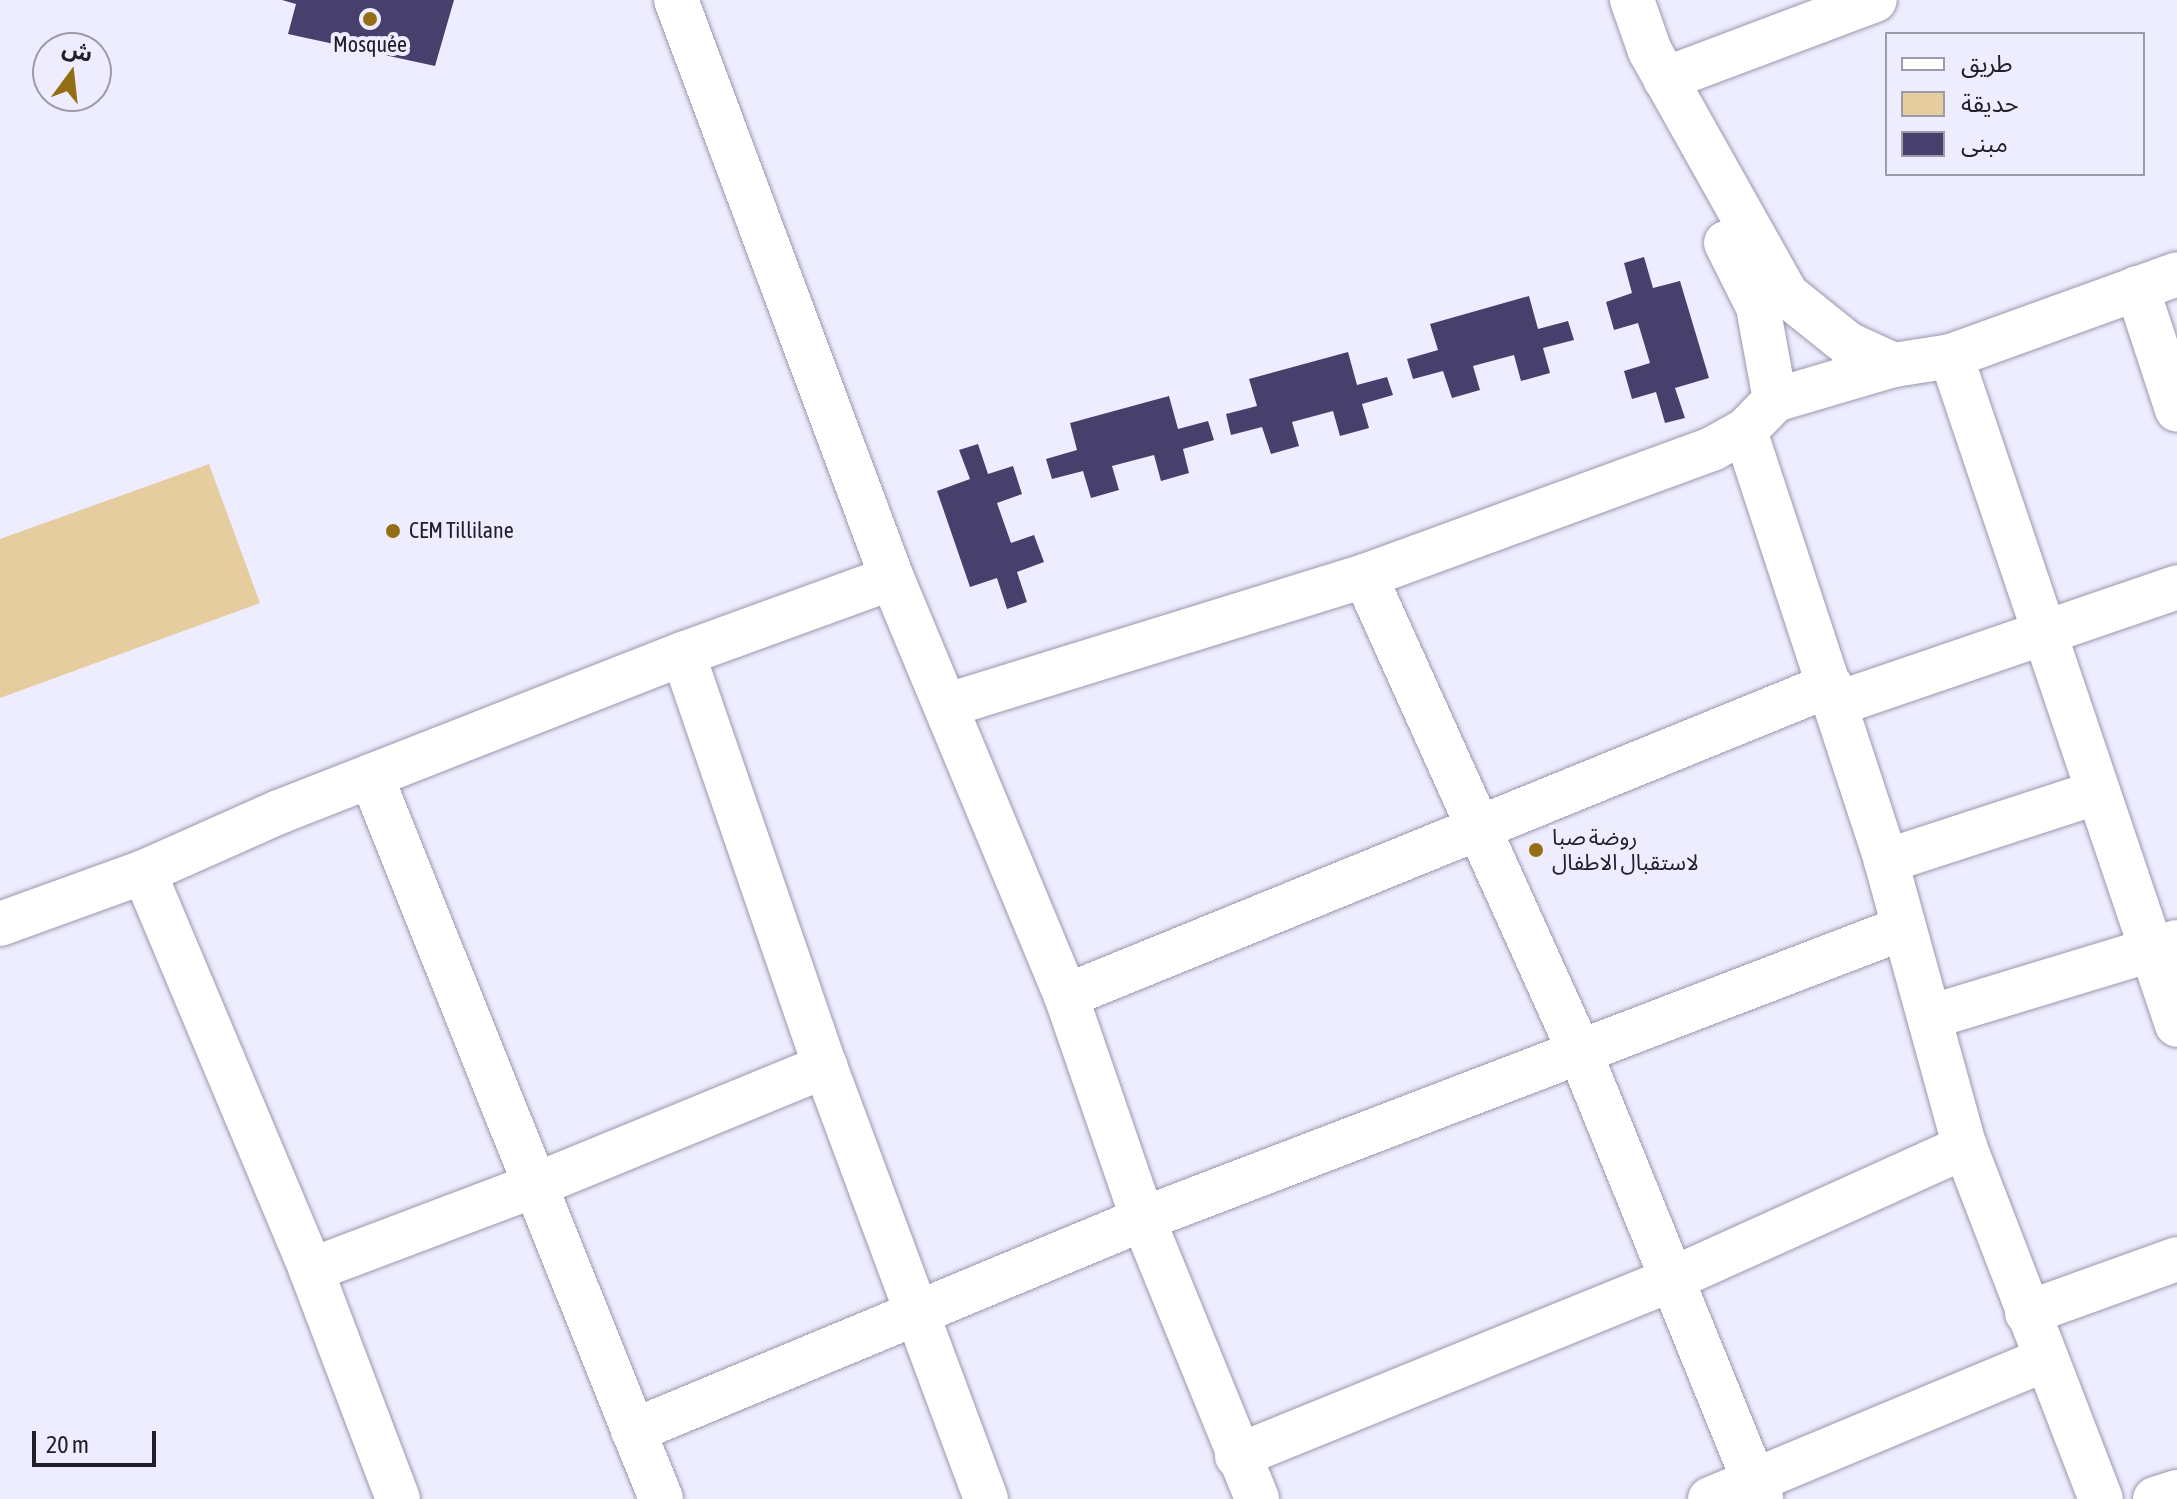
<!DOCTYPE html>
<meta charset="utf-8">
<style>
body{margin:0}
#map{position:relative;width:2177px;height:1499px;overflow:hidden;background:#eeedff;font-family:"Asap Condensed","Noto Sans Arabic",sans-serif}
div>[style]{position:absolute}
.green>*{inset:0;background:#e5cd9f}
.building>*{inset:0;background:#47406c}
.roads{filter:drop-shadow(0 0 2px #9998ac) drop-shadow(0 0 2px #9998ac)}
.minor>*{height:44px;margin:-22px;padding:0 22px;transform-origin:22px;border-radius:22px;background:#fff}
.dots>*{width:22px;height:22px;translate:-50% -50%;box-sizing:border-box;border:4px solid #eeedff;border-radius:50%}
span{translate:-50% -50%;white-space:nowrap;text-align:center;line-height:1.15;-webkit-text-stroke:8px #eeedff;paint-order:stroke}
.poi-label{font-size:22px;color:#212028}
.left{translate:0 -50%;text-align:left}
.legend{position:absolute;left:1885px;top:32px;width:260px;height:144px;box-sizing:border-box;background:#eeedff;border:2px solid #9c9ba9;margin:0;padding:10px 14px;list-style:none;font-size:24px;color:#212028}
.legend li{display:flex;align-items:center;gap:16px;height:40px}
.legend b{width:40px;border:2px solid #9c9ba9}
.north{position:absolute;left:32px;top:32px;width:80px;height:80px;box-sizing:border-box;background:#eeedff;border:2px solid #9c9ba9;border-radius:50%;rotate:15deg;font-size:22px;font-weight:700;line-height:32px;text-align:center;color:#212028}
.north::after{content:'';display:block;margin:auto;width:28px;height:36px;background:#936e15;clip-path:polygon(50% 0,100% 100%,50% 72%,0 100%)}
.scale{position:absolute;left:32px;top:1431px;width:124px;height:36px;box-sizing:border-box;border:4px solid #212028;border-top:0;padding-left:10px;font-size:24px;line-height:28px;white-space:nowrap;color:#212028;-webkit-text-stroke:6px #eeedff;paint-order:stroke}
</style>
<div id="map">
<div class="green">
<div style="clip-path:polygon(209px 464px,260px 603px,0 698px,0 539px)"></div>
</div>
<div class="building">
<div style="clip-path:polygon(282px 0,454px 0,435px 66px,288px 34px,296px 4px)"></div>
<div style="clip-path:polygon(1644px 257px,1653px 288px,1680px 281px,1709px 378px,1675px 388px,1685px 418px,1665px 423px,1656px 392px,1632px 399px,1624px 371px,1650px 363px,1638px 323px,1614px 330px,1606px 302px,1632px 293px,1624px 263px)"></div>
<div style="clip-path:polygon(1529px 296px,1538px 329px,1568px 321px,1574px 340px,1543px 348px,1550px 373px,1521px 381px,1514px 355px,1473px 366px,1480px 390px,1452px 398px,1443px 371px,1413px 379px,1407px 359px,1438px 350px,1430px 324px)"></div>
<div style="clip-path:polygon(1348px 352px,1357px 385px,1387px 377px,1393px 395px,1362px 404px,1369px 428px,1340px 436px,1333px 411px,1292px 422px,1299px 446px,1271px 454px,1262px 427px,1231px 435px,1226px 414px,1257px 406px,1249px 379px)"></div>
<div style="clip-path:polygon(1169px 396px,1178px 429px,1208px 421px,1214px 440px,1183px 449px,1189px 473px,1161px 481px,1154px 455px,1112px 466px,1119px 490px,1091px 498px,1083px 471px,1052px 479px,1046px 459px,1077px 450px,1070px 423px)"></div>
<div style="clip-path:polygon(978px 444px,988px 474px,1013px 466px,1022px 494px,997px 503px,1011px 543px,1034px 535px,1044px 562px,1017px 572px,1027px 602px,1007px 609px,997px 578px,970px 587px,937px 491px,970px 479px,959px 450px)"></div>
</div>
<div class="roads">
<div class="minor">
<div style="left:676px;top:0;width:617px;rotate:69.51deg"></div>
<div style="left:892px;top:578px;width:453px;rotate:67.4deg"></div>
<div style="left:1066px;top:996px;width:236px;rotate:71deg"></div>
<div style="left:1143px;top:1219px;width:302px;rotate:67.8deg"></div>
<div style="left:1632px;top:0;width:54px;rotate:70.6deg"></div>
<div style="left:1650px;top:51px;width:280px;rotate:60.7deg"></div>
<div style="left:1787px;top:295px;width:78px;rotate:38.8deg"></div>
<div style="left:1848px;top:344px;width:51px;rotate:24.5deg"></div>
<div style="left:1665px;top:79px;width:224px;rotate:-20.6deg"></div>
<div style="left:1726px;top:243px;width:72px;rotate:63.4deg"></div>
<div style="left:1758px;top:307px;width:95px;rotate:79.6deg"></div>
<div style="left:2137px;top:288px;width:128px;rotate:71.8deg"></div>
<div style="left:1951px;top:356px;width:706px;rotate:71.33deg"></div>
<div style="left:1745px;top:431px;width:453px;rotate:71.8deg"></div>
<div style="left:1886px;top:861px;width:297px;rotate:74.6deg"></div>
<div style="left:1965px;top:1147px;width:377px;rotate:68.9deg"></div>
<div style="left:1365px;top:576px;width:525px;rotate:65.73deg"></div>
<div style="left:1581px;top:1055px;width:479px;rotate:67.9deg"></div>
<div style="left:683px;top:654px;width:436px;rotate:71deg"></div>
<div style="left:825px;top:1066px;width:462px;rotate:69.6deg"></div>
<div style="left:1836px;top:704px;width:361px;rotate:-18.9deg"></div>
<div style="left:948px;top:705px;width:436px;rotate:-17.2deg"></div>
<div style="left:1365px;top:576px;width:370px;rotate:-20.1deg"></div>
<div style="left:1712px;top:449px;width:38px;rotate:-29deg"></div>
<div style="left:1745px;top:431px;width:43px;rotate:-45.9deg"></div>
<div style="left:1775px;top:400px;width:124px;rotate:-16.4deg"></div>
<div style="left:1894px;top:365px;width:58px;rotate:-9deg"></div>
<div style="left:1951px;top:356px;width:240px;rotate:-19.9deg"></div>
<div style="left:371px;top:776px;width:779px;rotate:68.14deg"></div>
<div style="left:1886px;top:861px;width:223px;rotate:-18deg"></div>
<div style="left:144px;top:872px;width:432px;rotate:67.2deg"></div>
<div style="left:311px;top:1270px;width:245px;rotate:69.2deg"></div>
<div style="left:0;top:924px;width:153px;rotate:-19.9deg"></div>
<div style="left:144px;top:872px;width:148px;rotate:-24deg"></div>
<div style="left:279px;top:812px;width:434px;rotate:-21.4deg"></div>
<div style="left:683px;top:654px;width:222px;rotate:-20deg"></div>
<div style="left:1066px;top:996px;width:825px;rotate:-22.15deg"></div>
<div style="left:1930px;top:1017px;width:258px;rotate:-16.9deg"></div>
<div style="left:311px;top:1270px;width:237px;rotate:-20.7deg"></div>
<div style="left:533px;top:1186px;width:316px;rotate:-22.3deg"></div>
<div style="left:2027px;top:1313px;width:159px;rotate:-19.8deg"></div>
<div style="left:633px;top:1431px;width:552px;rotate:-22.57deg"></div>
<div style="left:1143px;top:1219px;width:812px;rotate:-20.94deg"></div>
<div style="left:1237px;top:1456px;width:467px;rotate:-22.1deg"></div>
<div style="left:1670px;top:1280px;width:324px;rotate:-24.3deg"></div>
<div style="left:1710px;top:1499px;width:364px;rotate:-22.6deg"></div>
<div style="left:2155px;top:1499px;width:23px;rotate:-18deg"></div>
</div>
</div>
<div class="dots">
<div style="left:370px;top:19px;background:#936e15"></div>
<div style="left:393px;top:531px;background:#936e15"></div>
<div style="left:1536px;top:850px;background:#936e15"></div>
</div>
<div class="poi-label">
<span style="left:370px;top:45px">Mosquée</span>
<span class="left" style="left:409px;top:531px">CEM Tillilane</span>
<span class="left" style="left:1552px;top:850px">روضة صبا<br>لاستقبال الاطفال</span>
</div>
<ul class="legend">
<li><b style="height:10px;background:#fff"></b>طريق</li>
<li><b style="height:22px;background:#e5cd9f"></b>حديقة</li>
<li><b style="height:22px;background:#47406c"></b>مبنى</li>
</ul>
<div class="north">ش</div>
<div class="scale">20 m</div>
</div>
